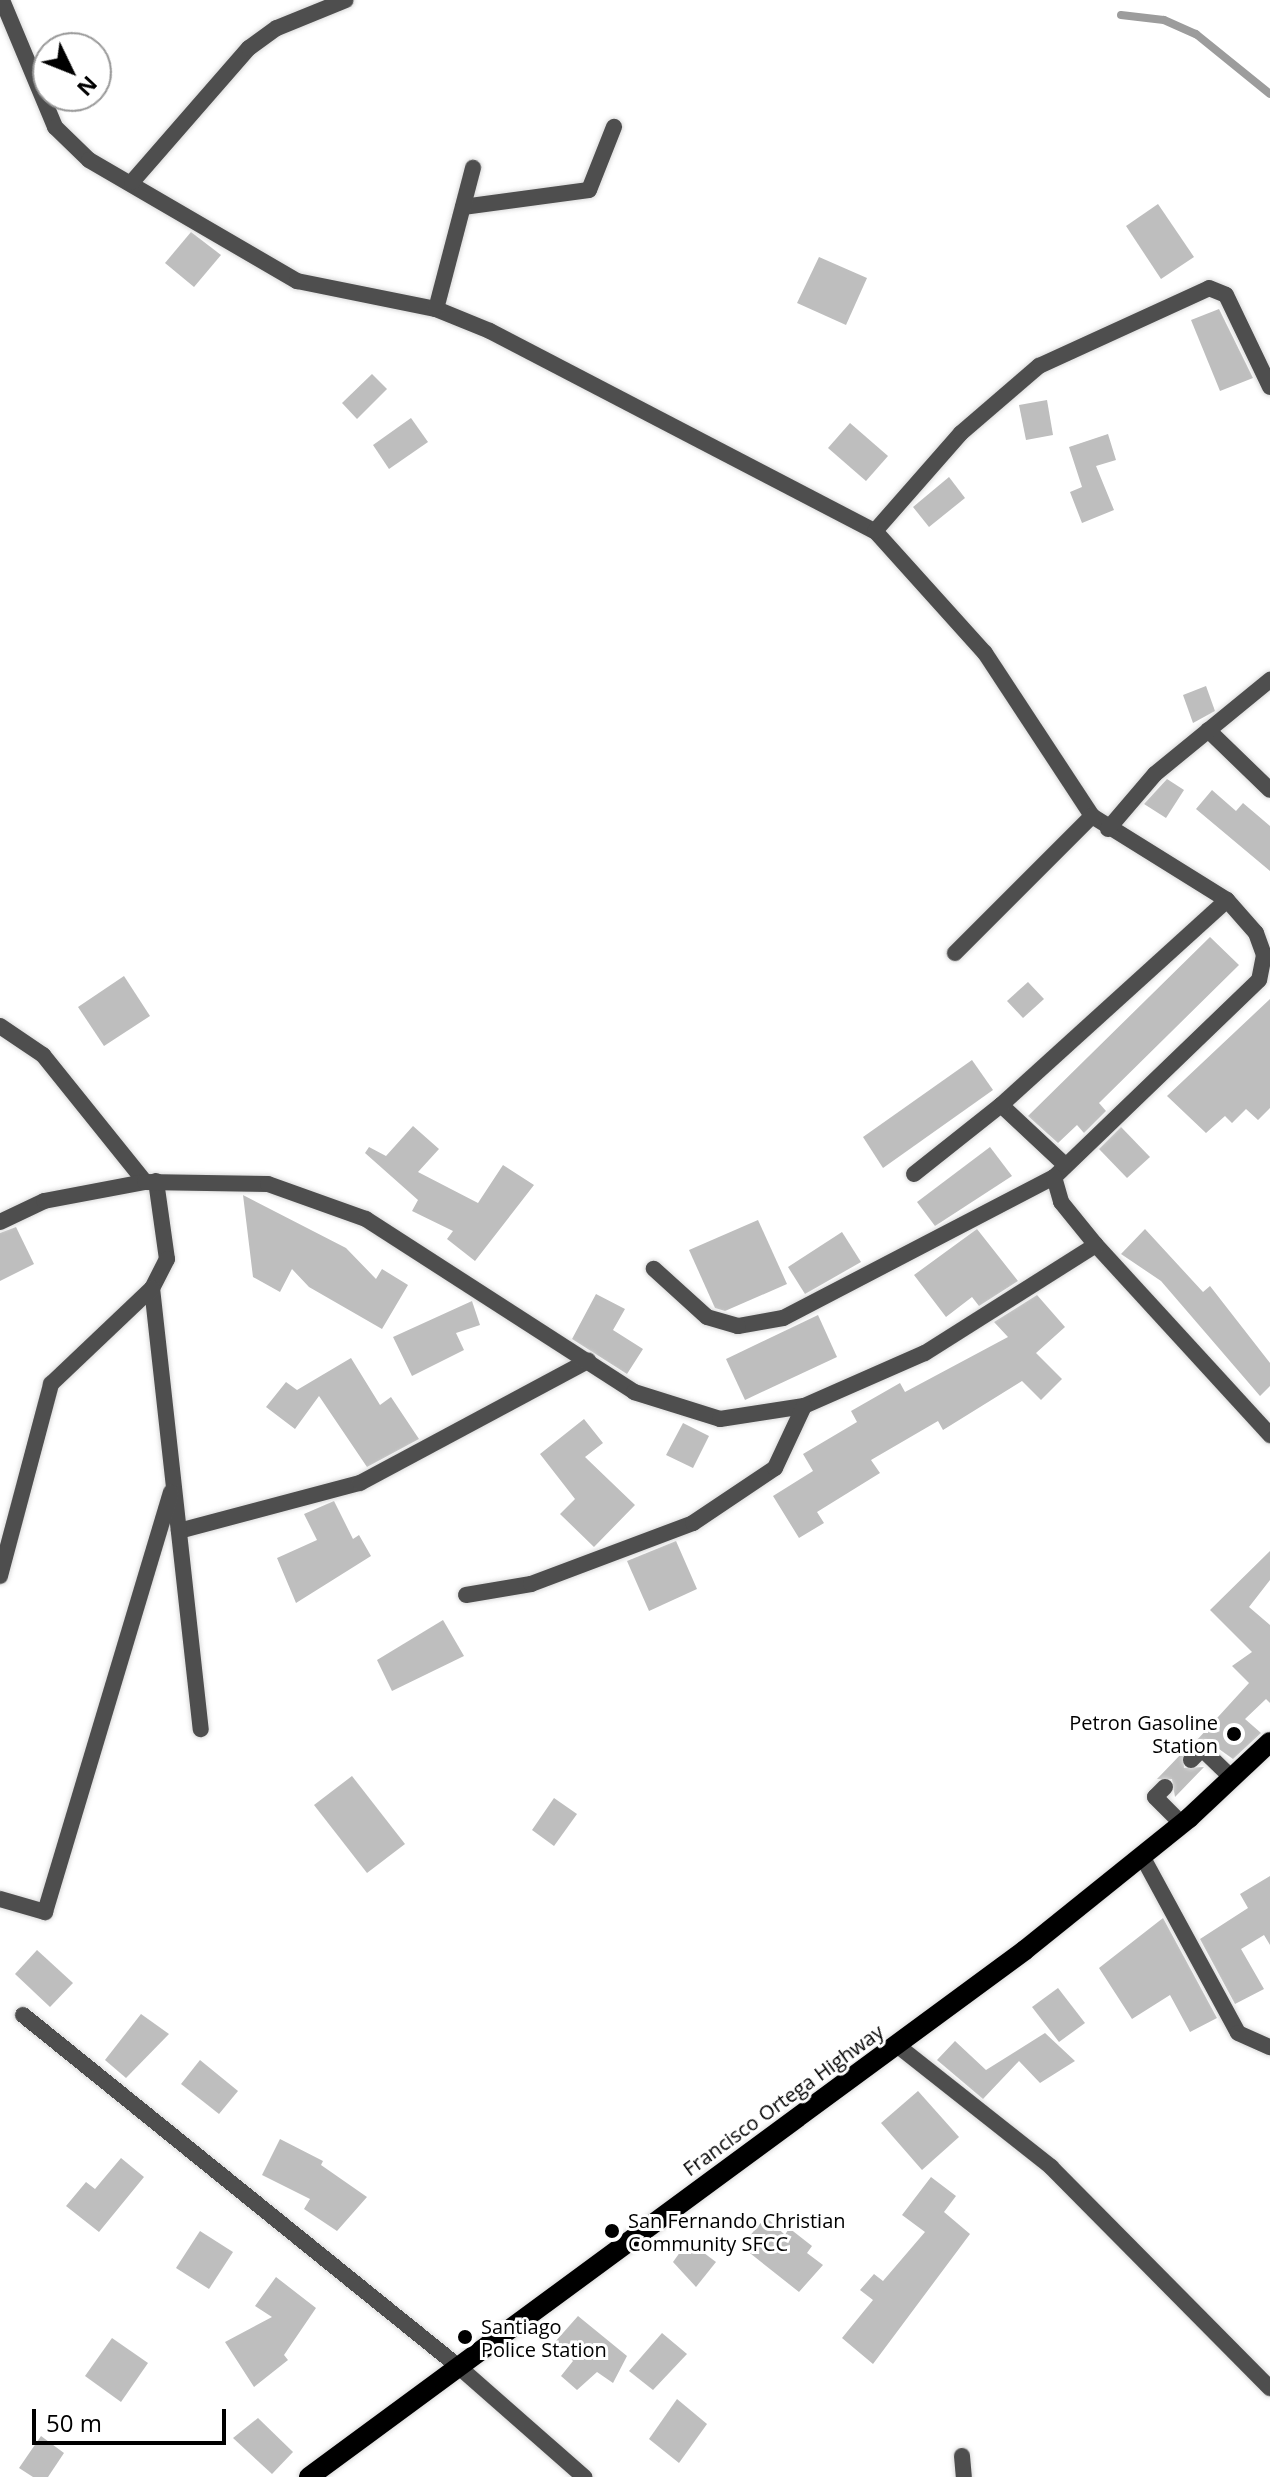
<!DOCTYPE html>
<style>
body{margin:0}
#map{position:relative;width:1270px;height:2477px;overflow:hidden;background:#fff;font-family:"Open Sans",sans-serif}
div>[style]{position:absolute}
.stream>*{height:8px;margin:-4px;padding:0 4px;transform-origin:4px;border-radius:4px;background:#9c9c9c}
.building>*{inset:0;background:#bebebe}
.roads{filter:drop-shadow(0 0 2px #dbdbdb) drop-shadow(0 0 2px #dbdbdb)}
.service>*{height:16px;margin:-8px;padding:0 8px;transform-origin:8px;border-radius:8px;background:#4e4e4e}
.minor>*{height:16px;margin:-8px;padding:0 8px;transform-origin:8px;border-radius:8px;background:#4e4e4e}
.tertiary>*{height:16px;margin:-8px;padding:0 8px;transform-origin:8px;border-radius:8px;background:#4e4e4e}
.primary>*{height:20px;margin:-10px;padding:0 10px;transform-origin:10px;border-radius:10px;background:#000}
.dots>*{width:22px;height:22px;translate:-50% -50%;box-sizing:border-box;border:4px solid #fff;border-radius:50%}
span{translate:-50% -50%;white-space:nowrap;text-align:center;line-height:1.15;-webkit-text-stroke:6px #fff;paint-order:stroke}
.poi-label{font-size:20px;color:#000}
.right{translate:-100% -50%;text-align:right}
.left{translate:0 -50%;text-align:left}
.street-label{font-size:20px;color:#000}
.north{position:absolute;left:32px;top:32px;width:80px;height:80px;box-sizing:border-box;background:#fff;border:2px solid #999;border-radius:50%;rotate:133deg;font-size:22px;font-weight:700;line-height:32px;text-align:center;color:#000}
.north::after{content:'';display:block;margin:auto;width:28px;height:36px;background:#000;clip-path:polygon(50% 0,100% 100%,50% 72%,0 100%)}
.scale{position:absolute;left:32px;top:2409px;width:194px;height:36px;box-sizing:border-box;border:4px solid #000;border-top:0;padding-left:10px;font-size:24px;line-height:28px;white-space:nowrap;color:#000;-webkit-text-stroke:6px #fff;paint-order:stroke}
</style>
<div id="map">
<div class="stream">
<div style="left:1121px;top:15px;width:43px;rotate:6.6deg"></div>
<div style="left:1164px;top:20px;width:35px;rotate:24deg"></div>
<div style="left:1196px;top:34px;width:95px;rotate:39deg"></div>
</div>
<div class="building">
<div style="clip-path:polygon(1158px 204px,1194px 257px,1161px 279px,1126px 226px)"></div>
<div style="clip-path:polygon(191px 232px,221px 255px,194px 287px,165px 263px)"></div>
<div style="clip-path:polygon(819px 257px,867px 278px,846px 325px,797px 303px)"></div>
<div style="clip-path:polygon(1219px 309px,1253px 378px,1220px 391px,1191px 320px)"></div>
<div style="clip-path:polygon(372px 374px,387px 389px,357px 419px,342px 403px)"></div>
<div style="clip-path:polygon(1047px 400px,1053px 435px,1026px 440px,1019px 405px)"></div>
<div style="clip-path:polygon(411px 418px,428px 442px,389px 469px,373px 445px)"></div>
<div style="clip-path:polygon(850px 423px,888px 456px,866px 481px,828px 448px)"></div>
<div style="clip-path:polygon(1108px 434px,1116px 460px,1096px 466px,1114px 510px,1082px 523px,1070px 492px,1082px 487px,1069px 447px)"></div>
<div style="clip-path:polygon(949px 477px,965px 498px,929px 527px,913px 507px)"></div>
<div style="clip-path:polygon(1206px 686px,1215px 711px,1193px 723px,1183px 695px)"></div>
<div style="clip-path:polygon(1167px 779px,1184px 790px,1166px 818px,1144px 804px)"></div>
<div style="clip-path:polygon(1212px 790px,1236px 811px,1243px 803px,1270px 826px,1270px 871px,1196px 809px)"></div>
<div style="clip-path:polygon(1210px 937px,1239px 965px,1099px 1103px,1106px 1111px,1084px 1133px,1077px 1125px,1058px 1143px,1028px 1116px)"></div>
<div style="clip-path:polygon(124px 976px,150px 1016px,104px 1046px,78px 1007px)"></div>
<div style="clip-path:polygon(1028px 982px,1044px 999px,1023px 1018px,1007px 1001px)"></div>
<div style="clip-path:polygon(1270px 999px,1270px 1108px,1258px 1120px,1246px 1109px,1232px 1123px,1225px 1116px,1206px 1133px,1167px 1096px)"></div>
<div style="clip-path:polygon(972px 1060px,993px 1090px,883px 1168px,863px 1137px)"></div>
<div style="clip-path:polygon(413px 1126px,439px 1149px,418px 1172px,478px 1203px,503px 1165px,534px 1185px,475px 1261px,447px 1239px,453px 1231px,412px 1211px,418px 1200px,365px 1153px,369px 1147px,386px 1156px)"></div>
<div style="clip-path:polygon(1121px 1127px,1150px 1157px,1127px 1178px,1099px 1149px)"></div>
<div style="clip-path:polygon(990px 1147px,1012px 1176px,935px 1226px,917px 1202px)"></div>
<div style="clip-path:polygon(243px 1195px,346px 1248px,376px 1279px,382px 1269px,408px 1285px,382px 1329px,309px 1287px,292px 1269px,280px 1292px,253px 1277px)"></div>
<div style="clip-path:polygon(758px 1220px,787px 1284px,725px 1311px,715px 1308px,689px 1250px)"></div>
<div style="clip-path:polygon(16px 1227px,34px 1264px,0 1281px,0 1233px)"></div>
<div style="clip-path:polygon(977px 1229px,1018px 1281px,979px 1306px,972px 1297px,946px 1317px,914px 1275px)"></div>
<div style="clip-path:polygon(1145px 1229px,1203px 1292px,1210px 1286px,1270px 1363px,1270px 1386px,1260px 1396px,1161px 1281px,1121px 1254px)"></div>
<div style="clip-path:polygon(842px 1232px,861px 1262px,805px 1294px,788px 1267px)"></div>
<div style="clip-path:polygon(596px 1294px,625px 1309px,613px 1330px,643px 1349px,627px 1374px,572px 1339px)"></div>
<div style="clip-path:polygon(1037px 1295px,1065px 1327px,1036px 1353px,1062px 1379px,1041px 1400px,1022px 1381px,943px 1430px,938px 1421px,871px 1460px,880px 1473px,817px 1512px,824px 1523px,799px 1538px,773px 1496px,813px 1471px,803px 1454px,857px 1422px,851px 1411px,900px 1383px,905px 1392px,1008px 1337px,994px 1322px)"></div>
<div style="clip-path:polygon(472px 1301px,480px 1325px,456px 1333px,464px 1350px,412px 1376px,393px 1337px)"></div>
<div style="clip-path:polygon(818px 1315px,837px 1357px,745px 1400px,726px 1359px)"></div>
<div style="clip-path:polygon(351px 1358px,380px 1405px,391px 1397px,419px 1439px,367px 1467px,319px 1396px,295px 1429px,266px 1407px,286px 1382px,297px 1390px)"></div>
<div style="clip-path:polygon(584px 1419px,603px 1443px,585px 1457px,635px 1505px,594px 1547px,560px 1514px,575px 1499px,540px 1454px)"></div>
<div style="clip-path:polygon(683px 1423px,709px 1436px,693px 1468px,666px 1455px)"></div>
<div style="clip-path:polygon(334px 1501px,353px 1539px,359px 1535px,371px 1556px,296px 1603px,277px 1558px,317px 1540px,304px 1514px)"></div>
<div style="clip-path:polygon(676px 1541px,697px 1589px,649px 1611px,627px 1561px)"></div>
<div style="clip-path:polygon(1270px 1551px,1270px 1580px,1249px 1607px,1270px 1625px,1270px 1703px,1266px 1699px,1245px 1719px,1261px 1733px,1233px 1759px,1205px 1739px,1197px 1740px,1249px 1683px,1232px 1666px,1252px 1652px,1210px 1610px)"></div>
<div style="clip-path:polygon(443px 1620px,464px 1656px,392px 1691px,377px 1660px)"></div>
<div style="clip-path:polygon(1183px 1752px,1184px 1768px,1204px 1767px,1175px 1797px,1172px 1779px,1157px 1779px)"></div>
<div style="clip-path:polygon(352px 1776px,405px 1844px,367px 1873px,314px 1805px)"></div>
<div style="clip-path:polygon(554px 1798px,577px 1814px,554px 1846px,532px 1830px)"></div>
<div style="clip-path:polygon(1270px 1876px,1270px 1945px,1264px 1935px,1241px 1949px,1264px 1989px,1235px 2004px,1200px 1939px,1248px 1908px,1240px 1894px)"></div>
<div style="clip-path:polygon(1163px 1918px,1217px 2018px,1190px 2032px,1170px 1995px,1132px 2019px,1099px 1968px)"></div>
<div style="clip-path:polygon(37px 1950px,73px 1983px,50px 2007px,15px 1974px)"></div>
<div style="clip-path:polygon(1058px 1988px,1085px 2023px,1059px 2042px,1032px 2007px)"></div>
<div style="clip-path:polygon(141px 2014px,169px 2034px,126px 2078px,105px 2060px)"></div>
<div style="clip-path:polygon(1045px 2033px,1075px 2061px,1040px 2083px,1019px 2061px,983px 2099px,937px 2060px,955px 2041px,986px 2070px)"></div>
<div style="clip-path:polygon(200px 2060px,238px 2091px,219px 2114px,181px 2084px)"></div>
<div style="clip-path:polygon(918px 2091px,959px 2137px,922px 2170px,881px 2123px)"></div>
<div style="clip-path:polygon(280px 2139px,323px 2161px,321px 2165px,367px 2197px,337px 2231px,304px 2209px,310px 2199px,262px 2175px)"></div>
<div style="clip-path:polygon(121px 2158px,144px 2177px,99px 2232px,66px 2206px,86px 2182px,95px 2189px)"></div>
<div style="clip-path:polygon(931px 2177px,956px 2196px,944px 2212px,970px 2234px,873px 2364px,842px 2338px,873px 2300px,860px 2290px,874px 2274px,883px 2281px,925px 2232px,902px 2215px)"></div>
<div style="clip-path:polygon(766px 2217px,785px 2235px,789px 2228px,812px 2246px,807px 2253px,823px 2265px,799px 2292px,741px 2246px)"></div>
<div style="clip-path:polygon(200px 2231px,233px 2252px,209px 2289px,176px 2268px)"></div>
<div style="clip-path:polygon(688px 2241px,716px 2262px,696px 2287px,673px 2262px)"></div>
<div style="clip-path:polygon(276px 2277px,316px 2308px,284px 2355px,288px 2360px,254px 2387px,225px 2342px,272px 2317px,255px 2306px)"></div>
<div style="clip-path:polygon(578px 2316px,627px 2356px,613px 2383px,597px 2372px,577px 2390px,561px 2376px,573px 2361px,555px 2342px)"></div>
<div style="clip-path:polygon(662px 2333px,687px 2354px,653px 2390px,629px 2371px)"></div>
<div style="clip-path:polygon(112px 2338px,148px 2363px,121px 2402px,85px 2376px)"></div>
<div style="clip-path:polygon(677px 2399px,707px 2424px,679px 2463px,649px 2439px)"></div>
<div style="clip-path:polygon(258px 2418px,293px 2452px,272px 2474px,233px 2438px)"></div>
<div style="clip-path:polygon(41px 2436px,64px 2453px,48px 2477px,33px 2477px,19px 2468px)"></div>
</div>
<div class="roads">
<div class="service">
<div style="left:179px;top:1531px;width:187px;rotate:-14.9deg"></div>
<div style="left:360px;top:1483px;width:259px;rotate:-28.2deg"></div>
<div style="left:1191px;top:1760px;width:16px;rotate:-45deg"></div>
<div style="left:1202px;top:1749px;width:42px;rotate:44deg"></div>
<div style="left:1165px;top:1787px;width:14px;rotate:135deg"></div>
<div style="left:1155px;top:1797px;width:38px;rotate:45deg"></div>
</div>
<div class="minor">
<div style="left:2px;top:0;width:138px;rotate:67.3deg"></div>
<div style="left:55px;top:127px;width:47px;rotate:44.1deg"></div>
<div style="left:89px;top:160px;width:241px;rotate:30.2deg"></div>
<div style="left:297px;top:281px;width:142px;rotate:11.4deg"></div>
<div style="left:436px;top:309px;width:58px;rotate:22.2deg"></div>
<div style="left:490px;top:331px;width:434px;rotate:27.5deg"></div>
<div style="left:875px;top:531px;width:164px;rotate:48deg"></div>
<div style="left:985px;top:653px;width:195px;rotate:56.7deg"></div>
<div style="left:1092px;top:816px;width:159px;rotate:31.9deg"></div>
<div style="left:1227px;top:900px;width:44px;rotate:48.7deg"></div>
<div style="left:1256px;top:933px;width:23px;rotate:70deg"></div>
<div style="left:1264px;top:955px;width:25px;rotate:101deg"></div>
<div style="left:1259px;top:980px;width:284px;rotate:136.1deg"></div>
<div style="left:1054px;top:1177px;width:305px;rotate:152.5deg"></div>
<div style="left:783px;top:1318px;width:46px;rotate:169.9deg"></div>
<div style="left:738px;top:1326px;width:32px;rotate:-164deg"></div>
<div style="left:707px;top:1317px;width:72px;rotate:-137.8deg"></div>
<div style="left:132px;top:182px;width:178px;rotate:-48.9deg"></div>
<div style="left:249px;top:48px;width:34px;rotate:-36deg"></div>
<div style="left:277px;top:28px;width:74px;rotate:-22.1deg"></div>
<div style="left:463px;top:207px;width:127px;rotate:-7.7deg"></div>
<div style="left:589px;top:190px;width:68px;rotate:-68.4deg"></div>
<div style="left:436px;top:309px;width:146px;rotate:-75.3deg"></div>
<div style="left:875px;top:531px;width:130px;rotate:-48.7deg"></div>
<div style="left:961px;top:433px;width:103px;rotate:-40.7deg"></div>
<div style="left:1039px;top:366px;width:187px;rotate:-24.6deg"></div>
<div style="left:1209px;top:288px;width:18px;rotate:22deg"></div>
<div style="left:1226px;top:295px;width:102px;rotate:64.4deg"></div>
<div style="left:1208px;top:730px;width:86px;rotate:44.1deg"></div>
<div style="left:1108px;top:829px;width:72px;rotate:-49.5deg"></div>
<div style="left:1155px;top:774px;width:149px;rotate:-39.3deg"></div>
<div style="left:955px;top:953px;width:194px;rotate:-45deg"></div>
<div style="left:0;top:1026px;width:52px;rotate:34deg"></div>
<div style="left:43px;top:1055px;width:163px;rotate:51.2deg"></div>
<div style="left:1001px;top:1105px;width:86px;rotate:43.1deg"></div>
<div style="left:914px;top:1174px;width:111px;rotate:-38.4deg"></div>
<div style="left:1001px;top:1105px;width:305px;rotate:-42.2deg"></div>
<div style="left:1054px;top:1177px;width:26px;rotate:74deg"></div>
<div style="left:1061px;top:1202px;width:55px;rotate:50.9deg"></div>
<div style="left:1096px;top:1245px;width:258px;rotate:47.5deg"></div>
<div style="left:156px;top:1181px;width:79px;rotate:82deg"></div>
<div style="left:167px;top:1259px;width:33px;rotate:117deg"></div>
<div style="left:152px;top:1288px;width:444px;rotate:83.7deg"></div>
<div style="left:0;top:1222px;width:49px;rotate:-25.5deg"></div>
<div style="left:44px;top:1201px;width:103px;rotate:-10.7deg"></div>
<div style="left:145px;top:1182px;width:123px;rotate:0.9deg"></div>
<div style="left:268px;top:1184px;width:104px;rotate:19.7deg"></div>
<div style="left:366px;top:1219px;width:319px;rotate:32.8deg"></div>
<div style="left:634px;top:1392px;width:90px;rotate:17.4deg"></div>
<div style="left:720px;top:1419px;width:85px;rotate:-8.8deg"></div>
<div style="left:804px;top:1406px;width:132px;rotate:-23.7deg"></div>
<div style="left:925px;top:1353px;width:202px;rotate:-32.3deg"></div>
<div style="left:0;top:1576px;width:199px;rotate:-75.1deg"></div>
<div style="left:51px;top:1384px;width:139px;rotate:-43.5deg"></div>
<div style="left:466px;top:1595px;width:66px;rotate:-9.6deg"></div>
<div style="left:531px;top:1584px;width:173px;rotate:-20.6deg"></div>
<div style="left:693px;top:1523px;width:99px;rotate:-33.9deg"></div>
<div style="left:775px;top:1468px;width:68px;rotate:-64.9deg"></div>
<div style="left:1142px;top:1856px;width:201px;rotate:61.5deg"></div>
<div style="left:1238px;top:2033px;width:35px;rotate:24deg"></div>
<div style="left:0;top:1899px;width:47px;rotate:16.1deg"></div>
<div style="left:45px;top:1912px;width:438px;rotate:-73.3deg"></div>
<div style="left:23px;top:2015px;width:560px;rotate:38.92deg"></div>
<div style="left:898px;top:2046px;width:195px;rotate:38.3deg"></div>
<div style="left:1051px;top:2167px;width:311px;rotate:45.3deg"></div>
<div style="left:962px;top:2456px;width:21px;rotate:85deg"></div>
</div>
<div class="tertiary">
<div style="left:459px;top:2367px;width:167px;rotate:41.3deg"></div>
</div>
<div class="primary">
<div style="left:309px;top:2477px;width:889px;rotate:-36.35deg"></div>
<div style="left:1025px;top:1950px;width:211px;rotate:-38.8deg"></div>
<div style="left:1189px;top:1818px;width:111px;rotate:-43.2deg"></div>
</div>
</div>
<div class="dots">
<div style="left:1234px;top:1734px;background:#000"></div>
<div style="left:612px;top:2231px;background:#000"></div>
<div style="left:465px;top:2337px;background:#000"></div>
</div>
<div class="poi-label">
<span class="right" style="left:1218px;top:1734px">Petron Gasoline<br>Station</span>
<span class="left" style="left:628px;top:2232px">San Fernando Christian<br>Community SFCC</span>
<span class="left" style="left:481px;top:2338px">Santiago<br>Police Station</span>
</div>
<div class="street-label">
<span style="left:783px;top:2100px;rotate:-36deg">Francisco Ortega Highway</span>
</div>
<div class="north">N</div>
<div class="scale">50 m</div>
</div>
